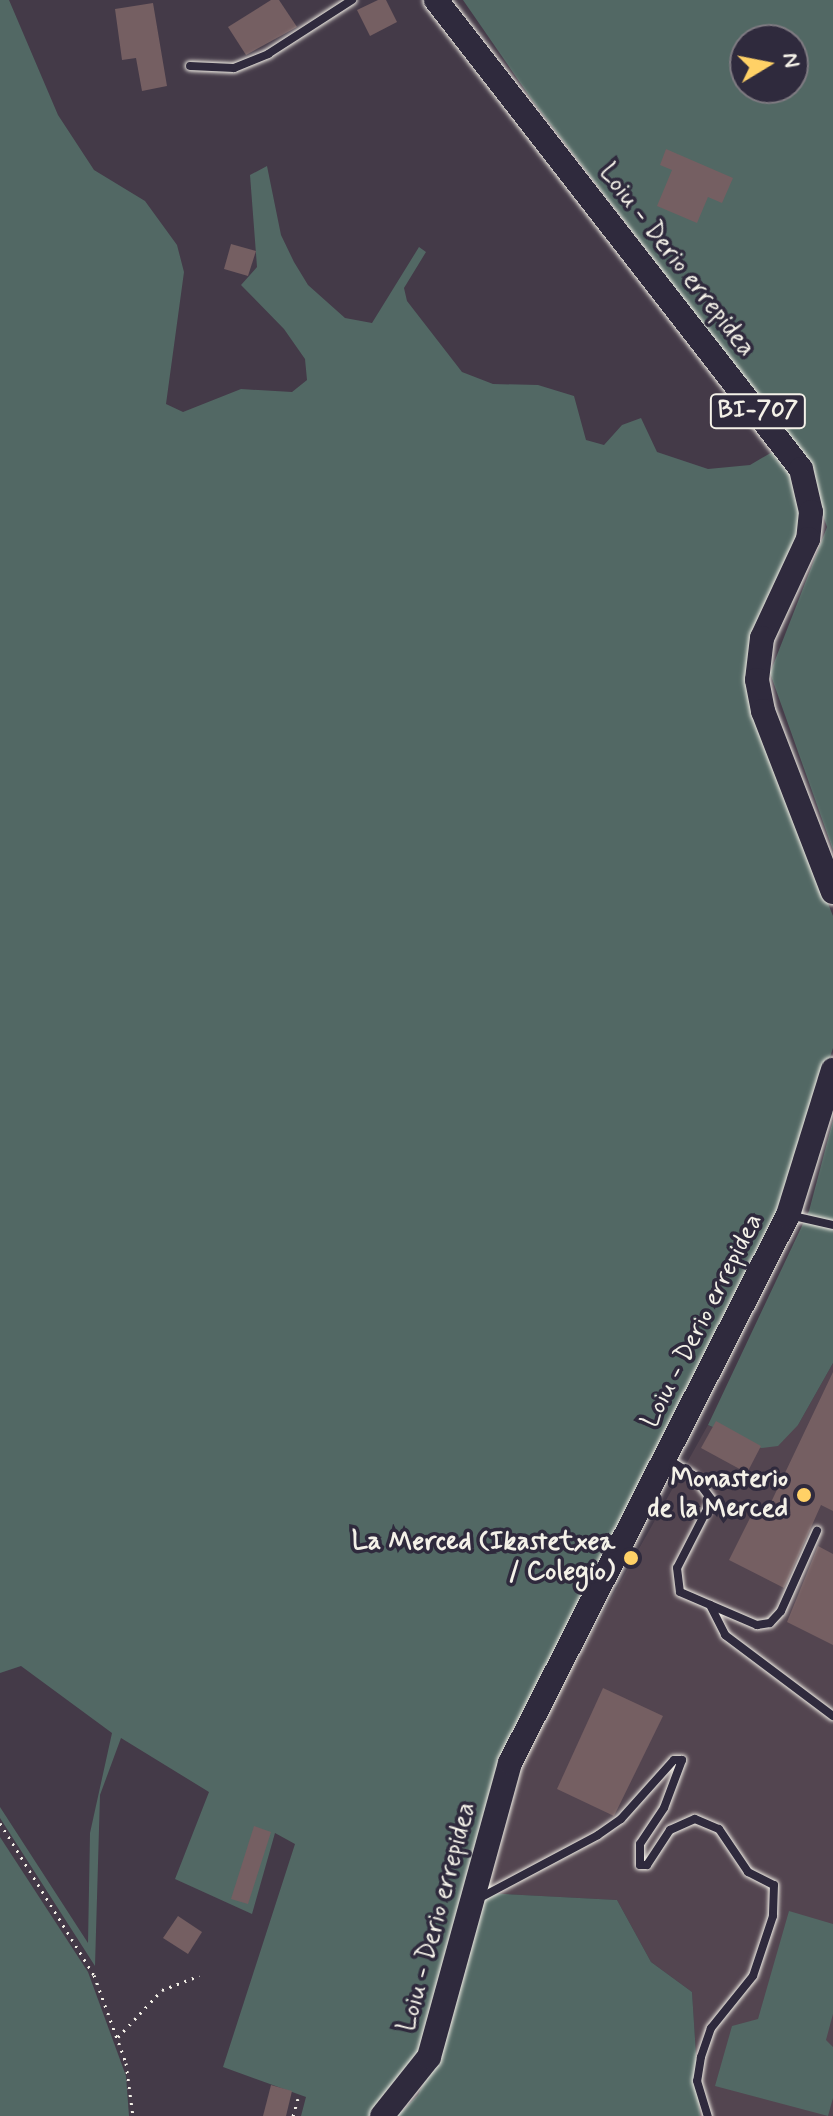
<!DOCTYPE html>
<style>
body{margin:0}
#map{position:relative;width:833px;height:2116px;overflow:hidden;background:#443a48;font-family:Mynerve,sans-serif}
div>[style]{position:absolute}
.built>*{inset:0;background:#534550}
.green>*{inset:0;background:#526864}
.building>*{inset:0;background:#755f62}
.path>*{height:3px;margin-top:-1.5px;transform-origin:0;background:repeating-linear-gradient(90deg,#f4f1e8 0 2px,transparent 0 8px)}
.roads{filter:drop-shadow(0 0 2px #f4f1e8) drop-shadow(0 0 2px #f4f1e8)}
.lane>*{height:8px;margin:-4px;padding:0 4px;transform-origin:4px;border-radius:4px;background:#2f2a3d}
.primary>*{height:24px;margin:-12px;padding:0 12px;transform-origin:12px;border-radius:12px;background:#2f2a3d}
.dots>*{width:22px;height:22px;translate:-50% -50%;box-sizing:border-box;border:4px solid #2f2a3d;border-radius:50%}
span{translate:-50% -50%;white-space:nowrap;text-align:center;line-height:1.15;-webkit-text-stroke:7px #2f2a3d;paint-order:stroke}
.shield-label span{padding:2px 6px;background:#2f2a3d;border:2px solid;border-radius:6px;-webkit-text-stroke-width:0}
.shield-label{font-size:24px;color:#f4f1e8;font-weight:700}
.street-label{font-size:26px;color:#f4f1e8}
.poi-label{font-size:26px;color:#f4f1e8;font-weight:700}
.right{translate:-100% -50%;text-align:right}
.north{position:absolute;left:729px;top:24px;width:80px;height:80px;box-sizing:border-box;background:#2f2a3d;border:2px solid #7e7a81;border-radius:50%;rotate:80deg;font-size:22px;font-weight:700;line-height:32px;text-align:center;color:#f4f1e8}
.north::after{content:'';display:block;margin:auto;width:28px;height:36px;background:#ffd166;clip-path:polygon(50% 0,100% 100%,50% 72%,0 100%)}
</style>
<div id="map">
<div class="built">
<div style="clip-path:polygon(833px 1363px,833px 2116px,700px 2116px,692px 1992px,651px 1962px,617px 1900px,486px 1893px,515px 1771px,708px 1425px,744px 1442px,798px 1425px)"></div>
</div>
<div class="green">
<div style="clip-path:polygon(0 0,9px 0,58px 115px,94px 170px,145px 201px,177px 245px,184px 272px,166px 404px,183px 412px,241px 389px,292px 392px,307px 380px,305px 359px,284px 329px,241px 285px,257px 267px,250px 175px,267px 166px,281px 235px,294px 262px,308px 285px,345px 318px,372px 323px,419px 247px,426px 252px,404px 288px,407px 301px,462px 372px,493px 384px,538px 385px,574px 396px,586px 440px,604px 445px,622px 425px,641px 418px,657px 452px,708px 469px,750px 465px,774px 451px,796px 484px,801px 533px,760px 622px,787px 800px,833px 916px,833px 1048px,778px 1218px,553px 1660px,419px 2059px,372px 2116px,301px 2116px,306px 2097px,223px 2067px,295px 1844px,275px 1833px,252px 1914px,175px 1879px,209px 1792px,121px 1738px,100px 1795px,95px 1966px,0 1818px,0 1807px,88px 1943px,90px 1833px,112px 1733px,21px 1666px,0 1673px)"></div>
<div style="clip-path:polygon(evenodd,463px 0,833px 0,833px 850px,770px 673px,827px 527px,803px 455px,532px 100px,463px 0,745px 40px,793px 40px,793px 88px,745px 88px,745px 40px)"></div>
<div style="clip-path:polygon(833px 1120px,833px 1363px,798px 1425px,778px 1446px,761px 1448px,708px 1425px,809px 1211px)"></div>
<div style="clip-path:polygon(0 1837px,88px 1972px,126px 2076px,129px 2116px,0 2116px)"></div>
<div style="clip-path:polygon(486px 1893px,617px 1900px,651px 1962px,692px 1992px,700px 2116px,397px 2116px,418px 2095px,450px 2028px,465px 1953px)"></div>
<div style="clip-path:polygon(789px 1911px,833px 1924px,833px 2014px,826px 2040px,833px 2047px,833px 2098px,828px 2116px,715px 2086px,732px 2026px,758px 2019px)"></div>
</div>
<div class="building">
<div style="clip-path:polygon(271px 0,279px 0,297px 27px,246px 55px,228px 27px)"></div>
<div style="clip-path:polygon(378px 0,386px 0,397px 22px,370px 36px,357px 10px)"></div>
<div style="clip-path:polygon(153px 3px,167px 86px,142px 91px,136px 58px,122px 60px,115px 9px)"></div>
<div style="clip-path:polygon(666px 149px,733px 178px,722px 203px,708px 197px,697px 223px,657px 206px,672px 170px,660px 165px)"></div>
<div style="clip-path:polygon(231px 244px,256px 251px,248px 276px,224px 269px)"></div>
<div style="clip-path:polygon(833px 1372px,833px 1511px,821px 1505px,784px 1588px,729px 1560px,753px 1512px,764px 1517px)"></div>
<div style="clip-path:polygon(716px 1421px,761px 1446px,747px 1473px,701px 1448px)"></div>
<div style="clip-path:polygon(818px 1546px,833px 1554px,833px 1645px,787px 1622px)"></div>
<div style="clip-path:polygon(603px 1688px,663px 1716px,614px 1816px,557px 1789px)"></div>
<div style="clip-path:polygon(254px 1826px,271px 1832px,248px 1904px,231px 1899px)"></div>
<div style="clip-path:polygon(178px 1916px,202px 1932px,188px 1954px,163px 1938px)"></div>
<div style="clip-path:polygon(271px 2085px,292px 2091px,286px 2116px,263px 2116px)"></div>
</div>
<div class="path">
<div style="left:0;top:1823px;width:179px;rotate:58.3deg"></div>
<div style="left:94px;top:1975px;width:94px;rotate:70deg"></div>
<div style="left:126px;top:2063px;width:53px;rotate:82.5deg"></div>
<div style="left:118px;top:2037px;width:64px;rotate:-46.9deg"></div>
<div style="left:162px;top:1990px;width:40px;rotate:-21deg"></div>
<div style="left:293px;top:2116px;width:18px;rotate:-74deg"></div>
</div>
<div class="roads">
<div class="lane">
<div style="left:190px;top:66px;width:44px;rotate:2.6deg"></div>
<div style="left:234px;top:68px;width:37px;rotate:-22deg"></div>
<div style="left:268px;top:54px;width:100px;rotate:-32.7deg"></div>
<div style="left:789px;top:1215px;width:45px;rotate:12.8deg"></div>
<div style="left:669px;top:1460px;width:28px;rotate:32deg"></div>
<div style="left:693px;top:1475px;width:31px;rotate:53deg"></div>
<div style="left:712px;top:1500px;width:76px;rotate:117.2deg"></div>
<div style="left:677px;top:1568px;width:24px;rotate:83deg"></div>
<div style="left:680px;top:1592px;width:84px;rotate:23.2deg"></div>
<div style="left:757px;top:1625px;width:13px;rotate:-9deg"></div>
<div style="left:770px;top:1623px;width:16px;rotate:-47deg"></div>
<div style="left:781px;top:1611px;width:88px;rotate:-65.8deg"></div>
<div style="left:710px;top:1605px;width:34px;rotate:63deg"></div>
<div style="left:725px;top:1635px;width:135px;rotate:36.9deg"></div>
<div style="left:476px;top:1900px;width:138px;rotate:-28deg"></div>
<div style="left:598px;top:1835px;width:28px;rotate:-35deg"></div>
<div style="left:621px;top:1819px;width:79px;rotate:-48.1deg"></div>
<div style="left:674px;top:1760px;width:8px"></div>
<div style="left:682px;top:1760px;width:51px;rotate:110.6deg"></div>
<div style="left:664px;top:1808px;width:43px;rotate:123.7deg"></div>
<div style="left:640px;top:1844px;width:21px;rotate:90deg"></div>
<div style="left:640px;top:1865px;width:7px"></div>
<div style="left:647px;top:1865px;width:42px;rotate:-56.7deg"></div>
<div style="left:670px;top:1830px;width:27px;rotate:-24deg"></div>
<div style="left:695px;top:1819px;width:26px;rotate:23deg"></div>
<div style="left:719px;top:1829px;width:52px;rotate:56deg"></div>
<div style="left:748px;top:1872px;width:29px;rotate:27deg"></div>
<div style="left:774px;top:1885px;width:31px;rotate:92deg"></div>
<div style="left:773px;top:1916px;width:63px;rotate:108.4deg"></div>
<div style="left:753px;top:1976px;width:67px;rotate:128.9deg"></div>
<div style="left:711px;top:2028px;width:31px;rotate:109deg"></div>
<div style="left:701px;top:2057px;width:24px;rotate:99deg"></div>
<div style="left:697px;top:2081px;width:37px;rotate:73deg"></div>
</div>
<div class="primary">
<div style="left:436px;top:0;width:594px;rotate:52.11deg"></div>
<div style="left:801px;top:469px;width:44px;rotate:76.9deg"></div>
<div style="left:811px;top:512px;width:27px;rotate:96deg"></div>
<div style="left:808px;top:539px;width:109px;rotate:114.9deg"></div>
<div style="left:762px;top:638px;width:42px;rotate:96.8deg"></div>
<div style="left:757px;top:680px;width:32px;rotate:79deg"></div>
<div style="left:763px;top:711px;width:194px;rotate:68.9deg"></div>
<div style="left:382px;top:2116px;width:75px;rotate:-51.5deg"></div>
<div style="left:429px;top:2057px;width:305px;rotate:-74.6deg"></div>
<div style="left:510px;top:1763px;width:614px;rotate:-63.1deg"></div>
<div style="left:788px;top:1215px;width:152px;rotate:-72.8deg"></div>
</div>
</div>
<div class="dots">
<div style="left:804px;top:1495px;background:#ffd166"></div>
<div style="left:631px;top:1558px;background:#ffd166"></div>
</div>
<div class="shield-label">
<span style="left:758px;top:411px">BI-707</span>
</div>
<div class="street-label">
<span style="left:676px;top:261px;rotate:52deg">Loiu - Derio errepidea</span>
<span style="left:703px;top:1321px;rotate:-63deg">Loiu - Derio errepidea</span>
<span style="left:438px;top:1917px;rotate:-75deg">Loiu - Derio errepidea</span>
</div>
<div class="poi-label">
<span class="right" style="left:788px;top:1495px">Monasterio<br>de la Merced</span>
<span class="right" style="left:615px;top:1558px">La Merced (Ikastetxea<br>/ Colegio)</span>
</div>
<div class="north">N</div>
</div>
